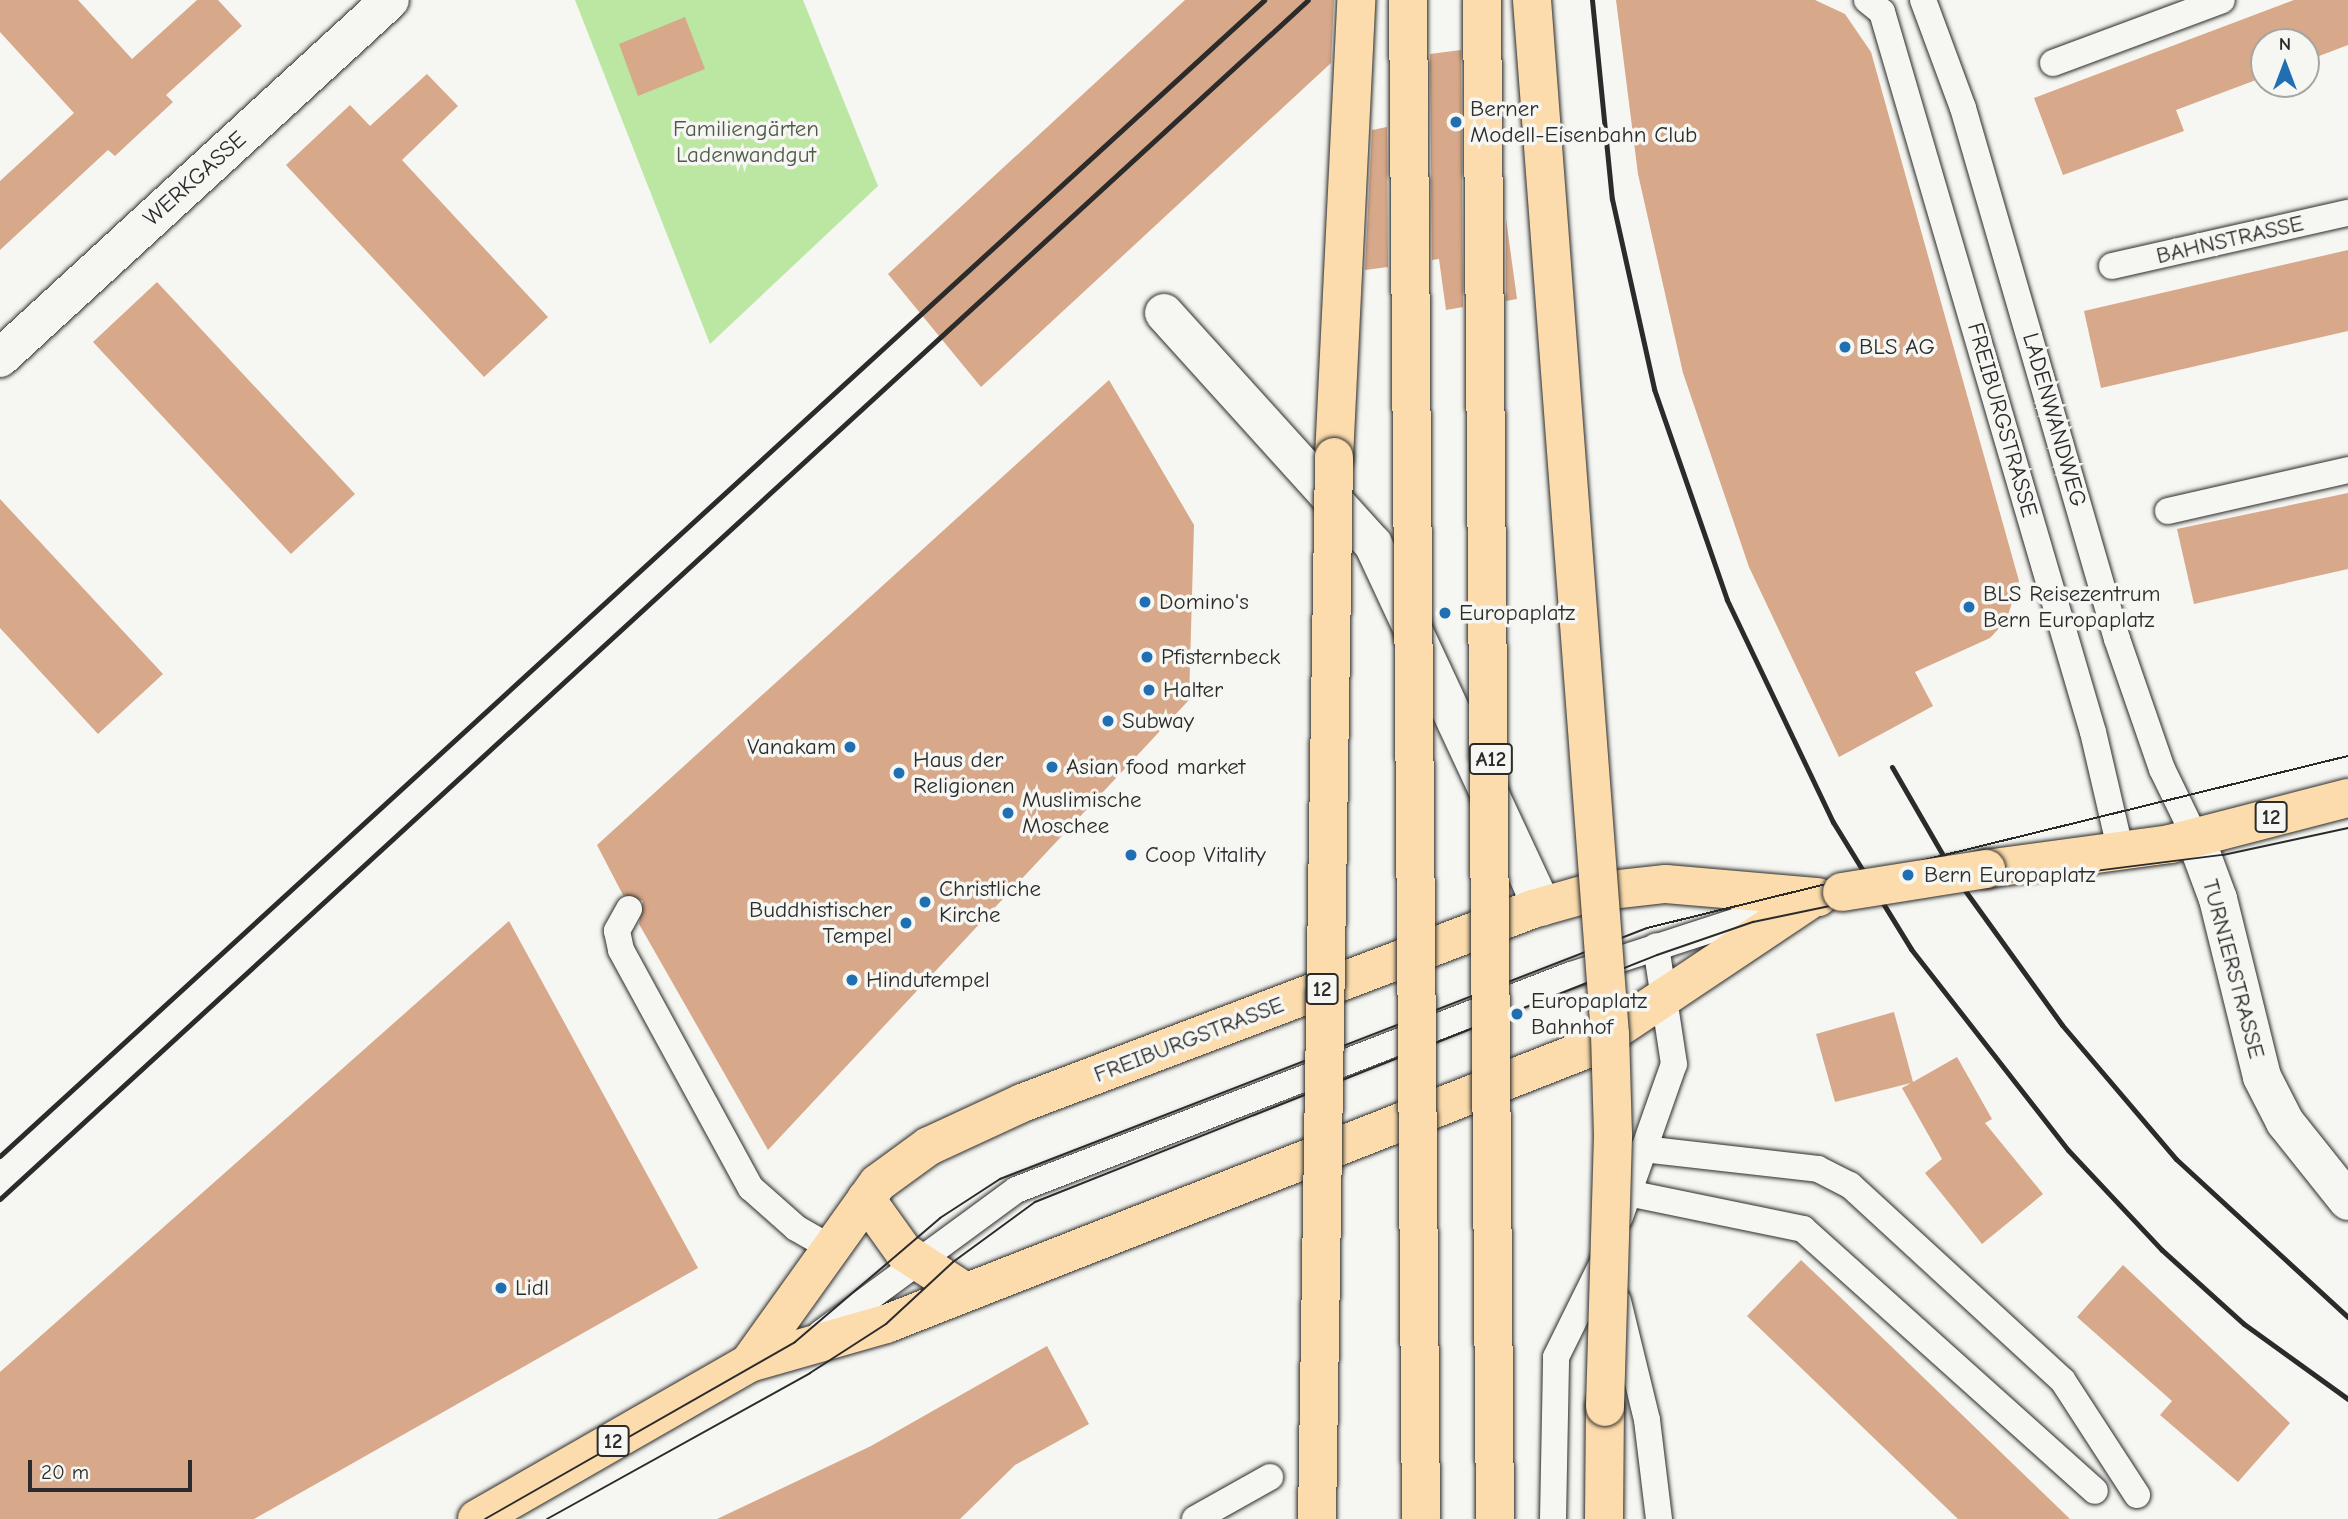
<!DOCTYPE html>
<meta charset="utf-8">
<style>
body{margin:0}
#map{position:relative;width:2348px;height:1519px;overflow:hidden;background:#f6f6f2;font-family:"Comic Neue",sans-serif}
div>[style]{position:absolute}
.green>*{inset:0;background:#bce7a3}
.building>*{inset:0;background:#d7a889}
.roads{filter:drop-shadow(0 0 2px #2b2b2b) drop-shadow(0 0 2px #2b2b2b)}
.lane>*{height:26px;margin:-13px;padding:0 13px;transform-origin:13px;border-radius:13px;background:#f6f6f2}
.street>*{height:38px;margin:-19px;padding:0 19px;transform-origin:19px;border-radius:19px;background:#f6f6f2}
.secondary>*{height:38px;margin:-19px;padding:0 19px;transform-origin:19px;border-radius:19px;background:#f6f6f2}
.primary>*{height:38px;margin:-19px;padding:0 19px;transform-origin:19px;border-radius:19px;background:#fcdcac}
.highway>*{height:38px;margin:-19px;padding:0 19px;transform-origin:19px;border-radius:19px;background:#fcdcac}
.tram>*{height:2px;margin:-1px;padding:0 1px;transform-origin:1px;border-radius:1px;background:#2b2b2b}
.rail>*{height:5px;margin:-2.5px;padding:0 2.5px;transform-origin:2.5px;border-radius:2.5px;background:#2b2b2b}
.bridges{filter:drop-shadow(0 0 2px #2b2b2b) drop-shadow(0 0 2px #2b2b2b)}
.primary-bridge>*{height:38px;margin:-19px;padding:0 19px;transform-origin:19px;border-radius:19px;background:#fcdcac}
.highway-bridge>*{height:38px;margin:-19px;padding:0 19px;transform-origin:19px;border-radius:19px;background:#fcdcac}
.dots>*{width:19px;height:19px;translate:-50% -50%;box-sizing:border-box;border:4px solid #f6f6f2;border-radius:50%}
span{translate:-50% -50%;white-space:nowrap;text-align:center;line-height:1.15;-webkit-text-stroke:7px #f6f6f2;paint-order:stroke}
.shield-label span{padding:2px 5px;background:#f6f6f2;border:2px solid;border-radius:5px;-webkit-text-stroke-width:0}
.shield-label{font-size:21px;color:#2b2b2b;font-weight:700}
.poi-label{font-size:23px;color:#2b2b2b}
.left{translate:0 -50%;text-align:left}
.right{translate:-100% -50%;text-align:right}
.park-label{font-size:23px;color:#4f5a49}
.street-label{font-size:23px;color:#2b2b2b}
.north{position:absolute;left:2250px;top:28px;width:70px;height:70px;box-sizing:border-box;background:#f6f6f2;border:2px solid #a5a5a2;border-radius:50%;rotate:0deg;font-size:19px;font-weight:700;line-height:28px;text-align:center;color:#2b2b2b}
.north::after{content:'';display:block;margin:auto;width:24px;height:32px;background:#1f6fb2;clip-path:polygon(50% 0,100% 100%,50% 72%,0 100%)}
.scale{position:absolute;left:28px;top:1460px;width:164px;height:32px;box-sizing:border-box;border:4px solid #2b2b2b;border-top:0;padding-left:9px;font-size:21px;line-height:24px;white-space:nowrap;color:#2b2b2b;-webkit-text-stroke:5px #f6f6f2;paint-order:stroke}
</style>
<div id="map">
<div class="green">
<div style="clip-path:polygon(575px 0,803px 0,878px 186px,710px 344px)"></div>
</div>
<div class="building">
<div style="clip-path:polygon(0 0,78px 0,132px 59px,197px 0,218px 0,242px 26px,166px 95px,173px 102px,115px 156px,108px 150px,0 250px,0 181px,74px 113px,0 32px)"></div>
<div style="clip-path:polygon(1185px 0,1334px 0,1331px 63px,981px 387px,888px 274px)"></div>
<div style="clip-path:polygon(1616px 0,1815px 0,1845px 14px,1871px 52px,2019px 581px,2006px 621px,1990px 638px,1915px 672px,1933px 706px,1839px 757px,1749px 567px,1683px 373px,1638px 174px)"></div>
<div style="clip-path:polygon(2294px 0,2348px 0,2348px 45px,2306px 61px,2306px 42px,2264px 42px,2264px 77px,2176px 110px,2184px 131px,2063px 175px,2034px 98px)"></div>
<div style="clip-path:polygon(685px 17px,705px 69px,638px 96px,619px 44px)"></div>
<div style="clip-path:polygon(1461px 50px,1463px 307px,1446px 310px,1439px 259px,1432px 260px,1430px 54px)"></div>
<div style="clip-path:polygon(427px 74px,458px 106px,402px 160px,548px 317px,484px 377px,286px 165px,350px 105px,370px 126px)"></div>
<div style="clip-path:polygon(1387px 127px,1388px 267px,1365px 270px,1372px 130px)"></div>
<div style="clip-path:polygon(1506px 219px,1517px 299px,1506px 301px)"></div>
<div style="clip-path:polygon(2348px 250px,2348px 331px,2101px 388px,2084px 311px)"></div>
<div style="clip-path:polygon(157px 282px,355px 494px,291px 554px,93px 342px)"></div>
<div style="clip-path:polygon(1109px 380px,1194px 525px,1189px 700px,768px 1150px,639px 924px,643px 901px,623px 895px,597px 845px)"></div>
<div style="clip-path:polygon(2348px 493px,2348px 569px,2194px 604px,2177px 529px)"></div>
<div style="clip-path:polygon(0 499px,163px 674px,98px 734px,0 628px)"></div>
<div style="clip-path:polygon(509px 921px,698px 1268px,254px 1519px,0 1519px,0 1372px)"></div>
<div style="clip-path:polygon(1894px 1012px,1913px 1082px,1957px 1057px,1992px 1119px,1985px 1123px,2043px 1194px,1982px 1244px,1925px 1173px,1942px 1159px,1902px 1088px,1911px 1083px,1835px 1102px,1816px 1034px)"></div>
<div style="clip-path:polygon(1801px 1260px,1839px 1296px,2070px 1519px,1958px 1519px,1747px 1316px)"></div>
<div style="clip-path:polygon(2123px 1265px,2290px 1423px,2238px 1482px,2160px 1415px,2172px 1401px,2077px 1317px)"></div>
<div style="clip-path:polygon(1047px 1346px,1089px 1424px,1015px 1465px,960px 1519px,717px 1519px,871px 1446px)"></div>
</div>
<div class="roads">
<div class="lane">
<div style="left:1867px;top:0;width:19px;rotate:39deg"></div>
<div style="left:1882px;top:12px;width:750px;rotate:73.67deg"></div>
<div style="left:2093px;top:732px;width:119px;rotate:76.9deg"></div>
<div style="left:1923px;top:0;width:115px;rotate:69.7deg"></div>
<div style="left:1963px;top:108px;width:553px;rotate:73.83deg"></div>
<div style="left:2117px;top:639px;width:138px;rotate:70.9deg"></div>
<div style="left:2162px;top:769px;width:76px;rotate:64.1deg"></div>
<div style="left:2053px;top:63px;width:180px;rotate:-20.4deg"></div>
<div style="left:2112px;top:266px;width:242px;rotate:-12.7deg"></div>
<div style="left:2168px;top:511px;width:185px;rotate:-12.8deg"></div>
<div style="left:629px;top:909px;width:25px;rotate:119deg"></div>
<div style="left:617px;top:931px;width:19px;rotate:78deg"></div>
<div style="left:621px;top:950px;width:271px;rotate:61.4deg"></div>
<div style="left:751px;top:1188px;width:60px;rotate:41.6deg"></div>
<div style="left:796px;top:1228px;width:40px;rotate:29.7deg"></div>
<div style="left:1643px;top:1149px;width:176px;rotate:6.5deg"></div>
<div style="left:1818px;top:1169px;width:36px;rotate:27deg"></div>
<div style="left:1850px;top:1185px;width:289px;rotate:42.6deg"></div>
<div style="left:2063px;top:1381px;width:136px;rotate:57deg"></div>
<div style="left:1628px;top:1193px;width:179px;rotate:11.6deg"></div>
<div style="left:1803px;top:1229px;width:392px;rotate:41.9deg"></div>
<div style="left:1620px;top:1217px;width:162px;rotate:-70.6deg"></div>
<div style="left:1674px;top:1064px;width:119px;rotate:-98.7deg"></div>
<div style="left:1618px;top:1301px;width:122px;rotate:76.3deg"></div>
<div style="left:1647px;top:1420px;width:100px;rotate:83.1deg"></div>
<div style="left:820px;top:1334px;width:243px;rotate:-36.3deg"></div>
<div style="left:1016px;top:1190px;width:595px;rotate:-21.18deg"></div>
<div style="left:1571px;top:975px;width:232px;rotate:-18deg"></div>
<div style="left:1195px;top:1519px;width:86px;rotate:-29.2deg"></div>
<div style="left:1553px;top:1519px;width:162px;rotate:-88.9deg"></div>
<div style="left:1556px;top:1357px;width:108px;rotate:-63.7deg"></div>
</div>
<div class="street">
<div style="left:1164px;top:313px;width:312px;rotate:47.9deg"></div>
<div style="left:1373px;top:544px;width:400px;rotate:65deg"></div>
<div style="left:0;top:358px;width:529px;rotate:-42.55deg"></div>
</div>
<div class="secondary">
<div style="left:2195px;top:837px;width:66px;rotate:69.6deg"></div>
<div style="left:2218px;top:899px;width:183px;rotate:76.1deg"></div>
<div style="left:2262px;top:1077px;width:51px;rotate:62.9deg"></div>
<div style="left:2285px;top:1122px;width:101px;rotate:51.4deg"></div>
</div>
<div class="primary">
<div style="left:1986px;top:869px;width:186px;rotate:-7.7deg"></div>
<div style="left:2170px;top:844px;width:184px;rotate:-14.5deg"></div>
<div style="left:866px;top:1199px;width:65px;rotate:54.4deg"></div>
<div style="left:904px;top:1252px;width:72px;rotate:33deg"></div>
<div style="left:749px;top:1363px;width:221px;rotate:-54.4deg"></div>
<div style="left:878px;top:1183px;width:63px;rotate:-36deg"></div>
<div style="left:929px;top:1146px;width:102px;rotate:-24.8deg"></div>
<div style="left:1022px;top:1103px;width:547px;rotate:-20.79deg"></div>
<div style="left:1533px;top:909px;width:62px;rotate:-15.8deg"></div>
<div style="left:1593px;top:892px;width:73px;rotate:-6.3deg"></div>
<div style="left:1666px;top:884px;width:153px;rotate:4.9deg"></div>
<div style="left:477px;top:1519px;width:314px;rotate:-29.8deg"></div>
<div style="left:749px;top:1363px;width:142px;rotate:-15.9deg"></div>
<div style="left:886px;top:1324px;width:753px;rotate:-21.42deg"></div>
<div style="left:1587px;top:1049px;width:270px;rotate:-33.8deg"></div>
</div>
<div class="highway">
<div style="left:1334px;top:457px;width:458px;rotate:-87.2deg"></div>
<div style="left:1604px;top:1519px;width:112px;rotate:-89.5deg"></div>
</div>
</div>
<div class="tram">
<div style="left:485px;top:1519px;width:357px;rotate:-29.7deg"></div>
<div style="left:795px;top:1342px;width:191px;rotate:-40.5deg"></div>
<div style="left:940px;top:1218px;width:72px;rotate:-33deg"></div>
<div style="left:1000px;top:1179px;width:694px;rotate:-21.2deg"></div>
<div style="left:1647px;top:928px;width:722px;rotate:-13.79deg"></div>
<div style="left:547px;top:1519px;width:301px;rotate:-29deg"></div>
<div style="left:810px;top:1373px;width:90px;rotate:-32.8deg"></div>
<div style="left:886px;top:1324px;width:91px;rotate:-42.8deg"></div>
<div style="left:953px;top:1262px;width:102px;rotate:-36.2deg"></div>
<div style="left:1035px;top:1202px;width:669px;rotate:-21.66deg"></div>
<div style="left:1657px;top:955px;width:102px;rotate:-19deg"></div>
<div style="left:1753px;top:922px;width:98px;rotate:-11.8deg"></div>
<div style="left:1849px;top:902px;width:377px;rotate:-7.2deg"></div>
<div style="left:2223px;top:855px;width:128px;rotate:-12.2deg"></div>
</div>
<div class="rail">
<div style="left:1592px;top:0;width:200px;rotate:84.3deg"></div>
<div style="left:1612px;top:199px;width:195px;rotate:77.5deg"></div>
<div style="left:1654px;top:389px;width:223px;rotate:70.9deg"></div>
<div style="left:1727px;top:600px;width:246px;rotate:64.5deg"></div>
<div style="left:1833px;top:822px;width:149px;rotate:58.4deg"></div>
<div style="left:1911px;top:949px;width:255px;rotate:52deg"></div>
<div style="left:2068px;top:1150px;width:137px;rotate:46.8deg"></div>
<div style="left:2162px;top:1250px;width:110px;rotate:42.1deg"></div>
<div style="left:2244px;top:1324px;width:128px;rotate:35.8deg"></div>
<div style="left:1892px;top:767px;width:128px;rotate:60deg"></div>
<div style="left:1956px;top:878px;width:181px;rotate:54.2deg"></div>
<div style="left:2062px;top:1025px;width:176px;rotate:49.6deg"></div>
<div style="left:2176px;top:1159px;width:234px;rotate:42.6deg"></div>
<div style="left:0;top:1156px;width:1713px;rotate:-42.44deg"></div>
<div style="left:0;top:1199px;width:1774px;rotate:-42.51deg"></div>
</div>
<div class="bridges">
<div class="primary-bridge">
<div style="left:1842px;top:892px;width:146px;rotate:-9.1deg"></div>
</div>
<div class="highway-bridge">
<div style="left:1408px;top:0;width:1519px;rotate:89.51deg"></div>
<div style="left:1482px;top:0;width:1519px;rotate:89.51deg"></div>
<div style="left:1532px;top:0;width:1037px;rotate:85.69deg"></div>
<div style="left:1610px;top:1034px;width:102px;rotate:88.3deg"></div>
<div style="left:1613px;top:1136px;width:271px;rotate:91.7deg"></div>
<div style="left:1317px;top:1519px;width:1062px;rotate:-89.08deg"></div>
</div>
</div>
<div class="dots">
<div style="left:1456px;top:122px;background:#1f6fb2"></div>
<div style="left:1845px;top:347px;background:#1f6fb2"></div>
<div style="left:1145px;top:602px;background:#1f6fb2"></div>
<div style="left:1969px;top:607px;background:#1f6fb2"></div>
<div style="left:1445px;top:613px;background:#1f6fb2"></div>
<div style="left:1147px;top:657px;background:#1f6fb2"></div>
<div style="left:1149px;top:690px;background:#1f6fb2"></div>
<div style="left:1108px;top:721px;background:#1f6fb2"></div>
<div style="left:850px;top:747px;background:#1f6fb2"></div>
<div style="left:1052px;top:767px;background:#1f6fb2"></div>
<div style="left:899px;top:773px;background:#1f6fb2"></div>
<div style="left:1008px;top:813px;background:#1f6fb2"></div>
<div style="left:1131px;top:855px;background:#1f6fb2"></div>
<div style="left:1908px;top:875px;background:#1f6fb2"></div>
<div style="left:925px;top:902px;background:#1f6fb2"></div>
<div style="left:906px;top:923px;background:#1f6fb2"></div>
<div style="left:852px;top:980px;background:#1f6fb2"></div>
<div style="left:1517px;top:1014px;background:#1f6fb2"></div>
<div style="left:501px;top:1288px;background:#1f6fb2"></div>
</div>
<div class="shield-label">
<span style="left:1491px;top:759px">A12</span>
<span style="left:2271px;top:817px">12</span>
<span style="left:1322px;top:989px">12</span>
<span style="left:613px;top:1441px">12</span>
</div>
<div class="poi-label">
<span class="left" style="left:1470px;top:122px">Berner<br>Modell-Eisenbahn Club</span>
<span class="left" style="left:1859px;top:347px">BLS AG</span>
<span class="left" style="left:1983px;top:607px">BLS Reisezentrum<br>Bern Europaplatz</span>
<span class="left" style="left:1159px;top:602px">Domino's</span>
<span class="left" style="left:1459px;top:613px">Europaplatz</span>
<span class="left" style="left:1161px;top:657px">Pfisternbeck</span>
<span class="left" style="left:1163px;top:690px">Halter</span>
<span class="left" style="left:1122px;top:721px">Subway</span>
<span class="right" style="left:836px;top:747px">Vanakam</span>
<span class="left" style="left:913px;top:773px">Haus der<br>Religionen</span>
<span class="left" style="left:1066px;top:767px">Asian food market</span>
<span class="left" style="left:1022px;top:813px">Muslimische<br>Moschee</span>
<span class="left" style="left:1145px;top:855px">Coop Vitality</span>
<span class="left" style="left:1924px;top:875px">Bern Europaplatz</span>
<span class="left" style="left:939px;top:902px">Christliche<br>Kirche</span>
<span class="right" style="left:892px;top:923px">Buddhistischer<br>Tempel</span>
<span class="left" style="left:866px;top:980px">Hindutempel</span>
<span class="left" style="left:1531px;top:1014px">Europaplatz<br>Bahnhof</span>
<span class="left" style="left:515px;top:1288px">Lidl</span>
</div>
<div class="park-label">
<span style="left:746px;top:142px">Familiengärten<br>Ladenwandgut</span>
</div>
<div class="street-label">
<span style="left:195px;top:179px;rotate:-42deg">WERKGASSE</span>
<span style="left:2230px;top:240px;rotate:-13deg">BAHNSTRASSE</span>
<span style="left:2002px;top:420px;rotate:74deg">FREIBURGSTRASSE</span>
<span style="left:2054px;top:420px;rotate:74deg">LADENWANDWEG</span>
<span style="left:2233px;top:969px;rotate:75deg">TURNIERSTRASSE</span>
<span style="left:1189px;top:1040px;rotate:-21deg">FREIBURGSTRASSE</span>
</div>
<div class="north">N</div>
<div class="scale">20 m</div>
</div>
